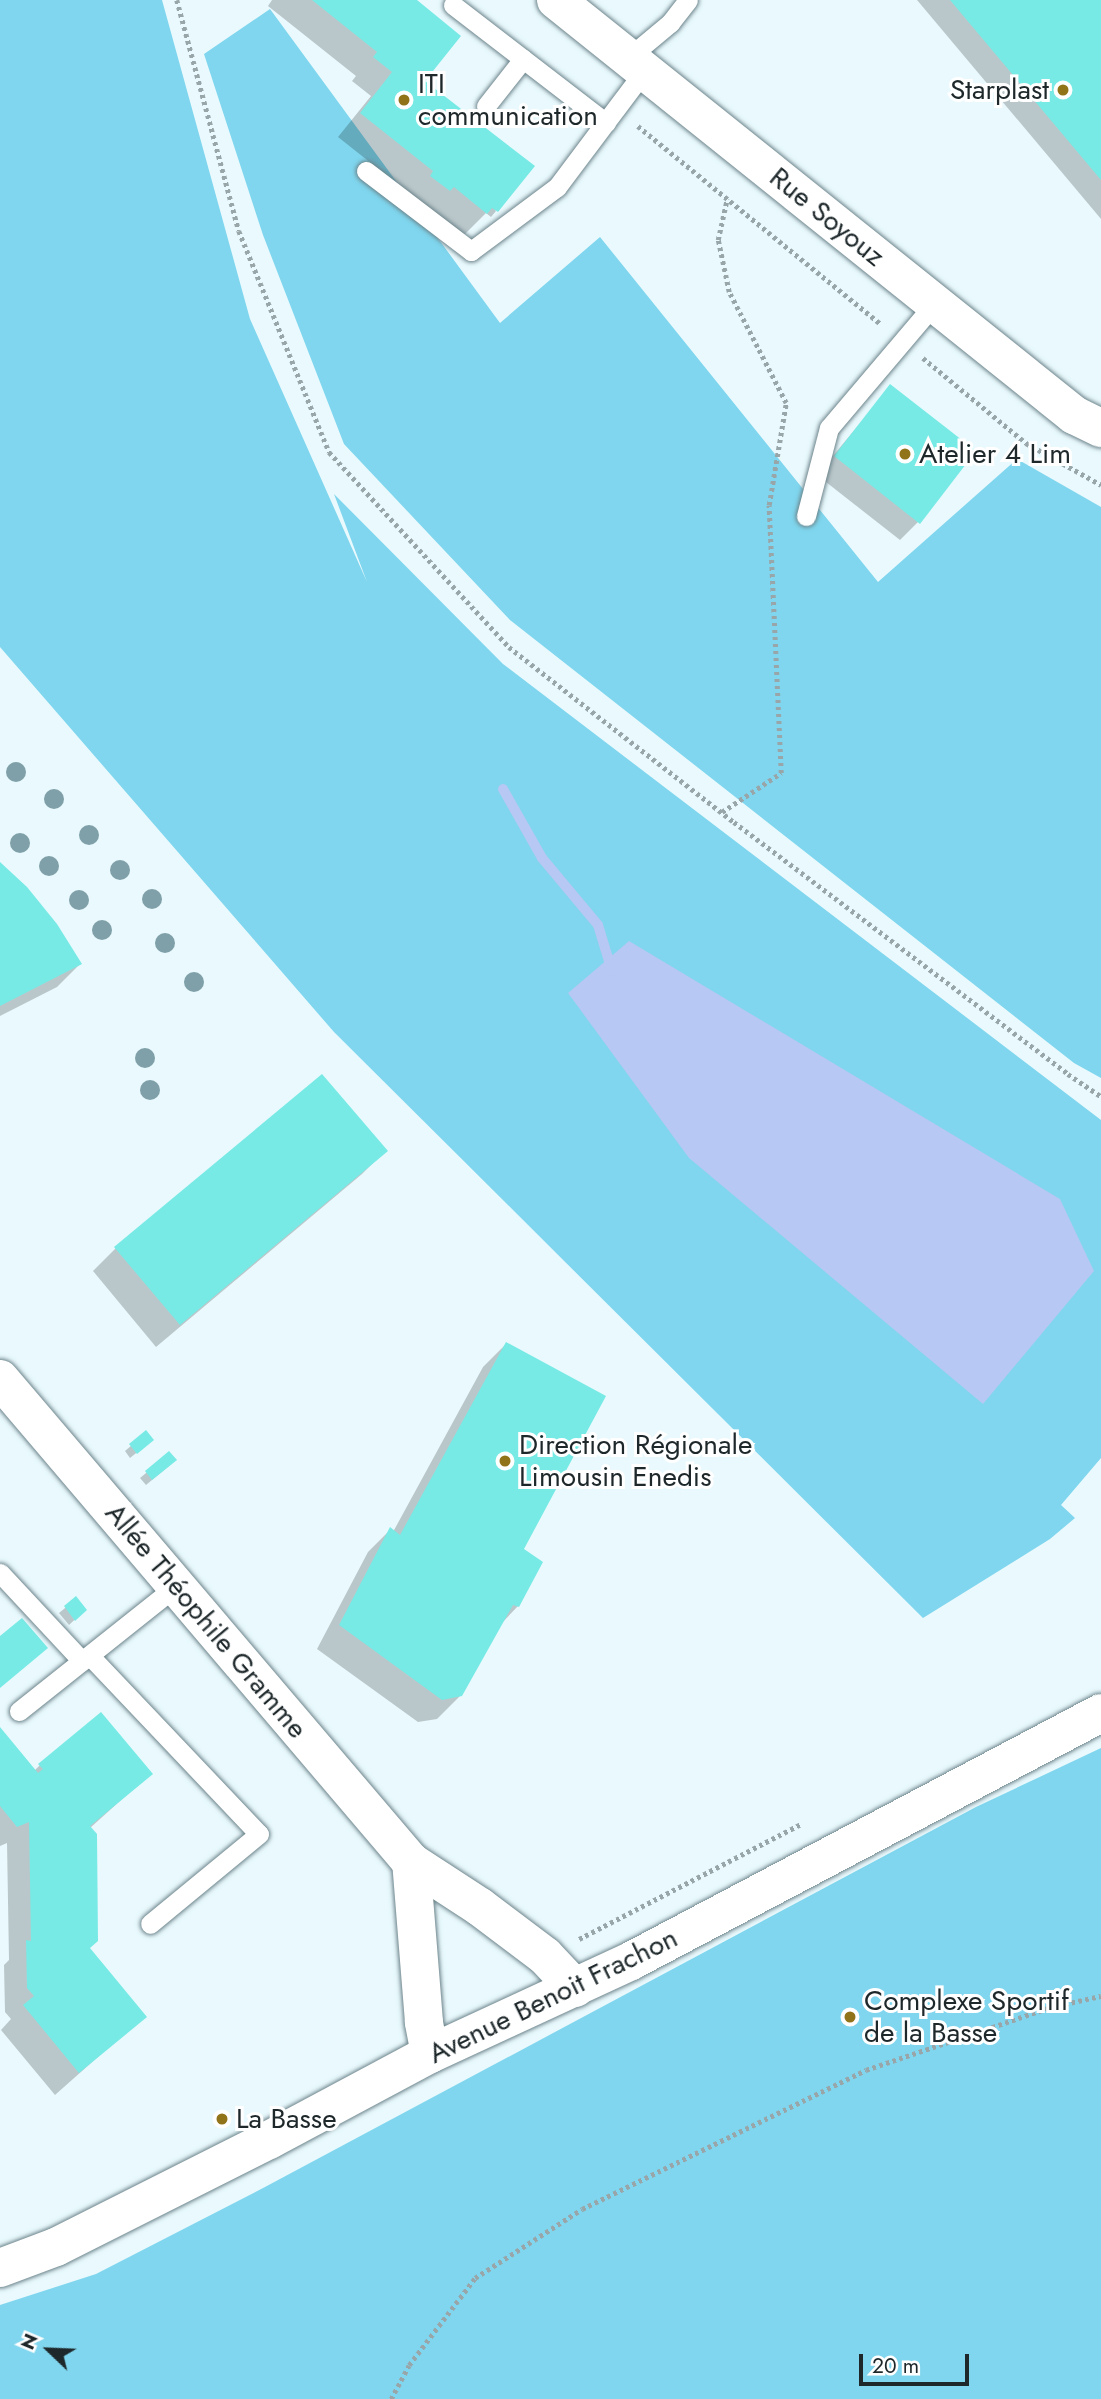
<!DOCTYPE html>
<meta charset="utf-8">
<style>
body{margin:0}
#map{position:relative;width:1101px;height:2399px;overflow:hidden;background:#e9f9fd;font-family:Jost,sans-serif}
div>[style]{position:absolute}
.green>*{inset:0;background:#7fd6ee}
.water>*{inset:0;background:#b6c8f3}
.shadow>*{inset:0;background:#0003}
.stream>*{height:10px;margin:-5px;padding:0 5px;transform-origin:5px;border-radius:5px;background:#b6c8f3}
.building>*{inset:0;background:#77eae5}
.path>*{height:4.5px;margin-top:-2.25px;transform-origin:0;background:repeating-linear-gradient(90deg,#98a6a9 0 3.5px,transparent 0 7px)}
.roads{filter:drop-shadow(0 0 2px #6c848b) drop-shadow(0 0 2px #6c848b)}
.lane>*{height:19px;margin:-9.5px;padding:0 9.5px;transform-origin:9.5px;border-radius:9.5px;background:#fff}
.street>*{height:38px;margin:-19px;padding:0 19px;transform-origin:19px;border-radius:19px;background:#fff}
.secondary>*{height:38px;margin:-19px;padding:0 19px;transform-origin:19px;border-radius:19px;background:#fff}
.trees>*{width:20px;height:20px;margin:-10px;border-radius:50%;background:#7fa0a8}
.dots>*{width:19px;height:19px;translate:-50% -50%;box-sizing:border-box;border:4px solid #fff;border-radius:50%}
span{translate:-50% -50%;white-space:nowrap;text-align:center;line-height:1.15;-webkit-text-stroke:6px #fff;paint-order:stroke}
.poi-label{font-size:28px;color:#1e282b}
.left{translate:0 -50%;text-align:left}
.right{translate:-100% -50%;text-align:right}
.street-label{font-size:28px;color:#1e282b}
.north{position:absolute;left:14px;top:2315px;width:70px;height:70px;-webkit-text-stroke:5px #fff;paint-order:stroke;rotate:293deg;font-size:19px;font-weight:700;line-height:28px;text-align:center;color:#1e282b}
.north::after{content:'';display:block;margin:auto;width:24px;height:32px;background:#1e282b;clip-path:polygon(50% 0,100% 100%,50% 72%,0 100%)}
.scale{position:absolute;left:859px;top:2354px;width:110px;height:32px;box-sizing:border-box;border:4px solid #1e282b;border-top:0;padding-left:9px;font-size:21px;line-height:24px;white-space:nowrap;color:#1e282b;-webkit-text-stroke:5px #fff;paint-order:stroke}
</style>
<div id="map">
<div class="green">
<div style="clip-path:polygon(0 0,162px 0,250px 319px,367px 582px,334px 494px,503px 664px,1101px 1120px,1101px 1458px,1061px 1505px,1075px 1518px,1050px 1539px,923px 1618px,334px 1032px,0 647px)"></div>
<div style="clip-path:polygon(270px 9px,500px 323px,600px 237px,878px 582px,1017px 459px,1101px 507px,1101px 1078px,1074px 1063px,510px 620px,344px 444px,263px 235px,204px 54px)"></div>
<div style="clip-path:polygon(1101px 1748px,1101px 2399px,0 2399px,0 2305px,96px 2274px,265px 2187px,976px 1807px)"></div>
</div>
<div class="water">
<div style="clip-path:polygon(629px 941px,1060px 1199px,1094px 1271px,983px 1404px,689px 1158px,568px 993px)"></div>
</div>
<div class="shadow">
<div style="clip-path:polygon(272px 0,414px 0,415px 89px,496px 211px,491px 217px,486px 213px,463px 236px,338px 137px,371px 96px,352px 81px,356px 76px,268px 6px)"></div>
<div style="clip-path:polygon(917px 0,1101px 0,1101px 219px)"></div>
<div style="clip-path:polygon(891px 386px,918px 522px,900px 540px,817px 475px)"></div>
<div style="clip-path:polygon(0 865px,80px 964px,57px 987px,0 1016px)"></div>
<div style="clip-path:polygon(385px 1151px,362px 1174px,156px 1347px,93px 1271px,116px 1248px)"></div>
<div style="clip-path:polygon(506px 1344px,521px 1549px,518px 1606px,501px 1624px,461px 1695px,437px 1719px,418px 1722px,317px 1649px,368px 1552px,391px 1529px,393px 1532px,483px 1367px)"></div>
<div style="clip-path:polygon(146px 1433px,146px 1445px,130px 1458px,125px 1451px)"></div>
<div style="clip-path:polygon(169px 1454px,169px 1466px,146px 1485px,140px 1478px)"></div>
<div style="clip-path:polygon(76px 1599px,85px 1610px,69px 1625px,59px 1613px)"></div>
<div style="clip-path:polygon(0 1730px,34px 1771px,46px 1759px,150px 1774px,90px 1828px,88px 1949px,144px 2016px,55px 2095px,1px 2030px,11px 2019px,5px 2012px,4px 1965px,9px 1960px,7px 1843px,0 1846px)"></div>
</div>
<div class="stream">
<div style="left:503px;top:789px;width:79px;rotate:60.5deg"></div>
<div style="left:542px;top:858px;width:87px;rotate:50.1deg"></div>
<div style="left:598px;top:925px;width:48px;rotate:73.1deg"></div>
</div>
<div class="building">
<div style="clip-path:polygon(312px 0,417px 0,461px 36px,425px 81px,535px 166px,498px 212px,492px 208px,487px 214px,454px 187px,450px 191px,430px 176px,433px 171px,360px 113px,392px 72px,373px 57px,377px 52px)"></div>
<div style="clip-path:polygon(950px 0,1101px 0,1101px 180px)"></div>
<div style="clip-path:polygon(890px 384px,976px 451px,920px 524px,834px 456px)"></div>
<div style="clip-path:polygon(0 862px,27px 887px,57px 924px,82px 964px,0 1006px)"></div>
<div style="clip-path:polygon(322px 1074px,388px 1151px,180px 1325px,114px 1247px)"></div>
<div style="clip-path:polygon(506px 1342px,606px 1396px,524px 1549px,543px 1562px,519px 1607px,513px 1605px,462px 1696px,442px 1700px,339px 1625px,390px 1527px,400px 1535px)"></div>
<div style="clip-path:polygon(146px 1430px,154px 1440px,137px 1454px,129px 1444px)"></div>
<div style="clip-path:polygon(169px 1451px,177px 1460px,152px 1480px,145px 1471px)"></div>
<div style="clip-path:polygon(76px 1596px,87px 1610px,75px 1621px,64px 1606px)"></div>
<div style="clip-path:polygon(22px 1618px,48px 1648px,0 1688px,0 1636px)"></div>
<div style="clip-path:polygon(101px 1712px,153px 1774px,90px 1826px,97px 1834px,98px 1941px,90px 1948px,147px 2017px,79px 2073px,23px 2005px,34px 1996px,27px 1988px,26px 1940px,31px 1941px,29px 1822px,17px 1827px,0 1806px,0 1727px,38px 1773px,43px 1769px,38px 1764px)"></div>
</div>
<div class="path">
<div style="left:177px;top:0;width:239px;rotate:75deg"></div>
<div style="left:239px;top:231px;width:239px;rotate:67.8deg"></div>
<div style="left:329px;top:452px;width:265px;rotate:47.3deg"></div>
<div style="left:509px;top:647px;width:285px;rotate:37.9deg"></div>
<div style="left:734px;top:822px;width:418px;rotate:37deg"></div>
<div style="left:1068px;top:1074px;width:40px;rotate:34deg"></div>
<div style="left:638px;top:126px;width:313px;rotate:39.2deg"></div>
<div style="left:923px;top:358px;width:134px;rotate:39.5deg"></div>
<div style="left:1026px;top:443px;width:86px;rotate:29.2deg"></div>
<div style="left:722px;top:812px;width:71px;rotate:-33.5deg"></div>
<div style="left:781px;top:773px;width:268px;rotate:-92.6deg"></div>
<div style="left:769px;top:505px;width:103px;rotate:-80.5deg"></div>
<div style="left:786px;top:403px;width:125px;rotate:-117.2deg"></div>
<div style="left:729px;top:292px;width:53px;rotate:-101.9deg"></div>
<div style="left:718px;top:240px;width:42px;rotate:-77.6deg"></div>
<div style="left:579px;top:1939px;width:250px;rotate:-27.4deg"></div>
<div style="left:391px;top:2399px;width:38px;rotate:-62deg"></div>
<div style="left:409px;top:2365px;width:109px;rotate:-52.8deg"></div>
<div style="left:475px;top:2278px;width:127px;rotate:-32.8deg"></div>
<div style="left:582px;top:2209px;width:316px;rotate:-26.1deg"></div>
<div style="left:866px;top:2070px;width:195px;rotate:-18.8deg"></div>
<div style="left:1051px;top:2007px;width:51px;rotate:-12.4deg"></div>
</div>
<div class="roads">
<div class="lane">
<div style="left:453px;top:5px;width:193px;rotate:37.6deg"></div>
<div style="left:628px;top:58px;width:55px;rotate:-39.8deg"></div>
<div style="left:670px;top:23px;width:29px;rotate:-52deg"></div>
<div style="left:486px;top:106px;width:60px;rotate:-51.8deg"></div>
<div style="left:366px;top:171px;width:132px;rotate:37.3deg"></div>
<div style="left:471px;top:251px;width:107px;rotate:-36.7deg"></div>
<div style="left:557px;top:187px;width:145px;rotate:-53.1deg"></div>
<div style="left:806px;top:516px;width:91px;rotate:-75.4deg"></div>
<div style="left:829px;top:428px;width:164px;rotate:-49.7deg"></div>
<div style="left:0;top:1573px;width:120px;rotate:47deg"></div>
<div style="left:90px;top:1656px;width:245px;rotate:46.5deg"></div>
<div style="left:259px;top:1834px;width:141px;rotate:140.5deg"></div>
<div style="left:19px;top:1711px;width:201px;rotate:-38.5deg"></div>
</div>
<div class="street">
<div style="left:556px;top:0;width:664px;rotate:38.7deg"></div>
<div style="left:1074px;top:415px;width:30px;rotate:26deg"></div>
<div style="left:0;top:1379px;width:634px;rotate:49.6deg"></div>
<div style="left:430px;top:2054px;width:33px;rotate:-101deg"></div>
<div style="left:424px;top:2022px;width:161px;rotate:-94.6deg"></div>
<div style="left:411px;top:1862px;width:82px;rotate:33.1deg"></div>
<div style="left:480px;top:1907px;width:81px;rotate:37deg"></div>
<div style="left:545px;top:1956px;width:44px;rotate:46.8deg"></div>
</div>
<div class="secondary">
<div style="left:0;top:2268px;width:60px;rotate:-20.6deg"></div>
<div style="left:56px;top:2247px;width:238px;rotate:-26.7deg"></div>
<div style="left:269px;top:2140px;width:183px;rotate:-28.1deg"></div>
<div style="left:430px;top:2054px;width:221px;rotate:-24.8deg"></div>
<div style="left:631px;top:1961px;width:531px;rotate:-27.82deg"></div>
</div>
</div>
<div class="trees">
<div style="left:16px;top:772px"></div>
<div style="left:54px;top:799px"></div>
<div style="left:89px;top:835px"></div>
<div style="left:20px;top:843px"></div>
<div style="left:49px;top:866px"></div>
<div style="left:120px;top:870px"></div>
<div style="left:152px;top:899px"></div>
<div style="left:79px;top:900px"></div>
<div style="left:102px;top:930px"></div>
<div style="left:165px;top:943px"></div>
<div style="left:194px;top:982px"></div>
<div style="left:145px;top:1058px"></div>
<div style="left:150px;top:1090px"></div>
</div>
<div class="dots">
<div style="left:1063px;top:90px;background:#91741a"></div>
<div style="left:404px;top:100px;background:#91741a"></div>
<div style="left:905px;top:454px;background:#91741a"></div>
<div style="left:505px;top:1461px;background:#91741a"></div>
<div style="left:850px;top:2017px;background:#91741a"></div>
<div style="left:222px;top:2119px;background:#91741a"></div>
</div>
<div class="poi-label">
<span class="left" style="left:418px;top:100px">ITI<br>communication</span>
<span class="right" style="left:1049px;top:90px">Starplast</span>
<span class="left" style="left:919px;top:454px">Atelier 4 Lim</span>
<span class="left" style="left:519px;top:1461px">Direction Régionale<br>Limousin Enedis</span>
<span class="left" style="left:864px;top:2017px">Complexe Sportif<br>de la Basse</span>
<span class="left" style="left:236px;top:2119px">La Basse</span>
</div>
<div class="street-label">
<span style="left:827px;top:217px;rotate:39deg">Rue Soyouz</span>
<span style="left:206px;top:1621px;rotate:50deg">Allée Théophile Gramme</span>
<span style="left:553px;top:1996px;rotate:-26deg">Avenue Benoit Frachon</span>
</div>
<div class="north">N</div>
<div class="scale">20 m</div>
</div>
